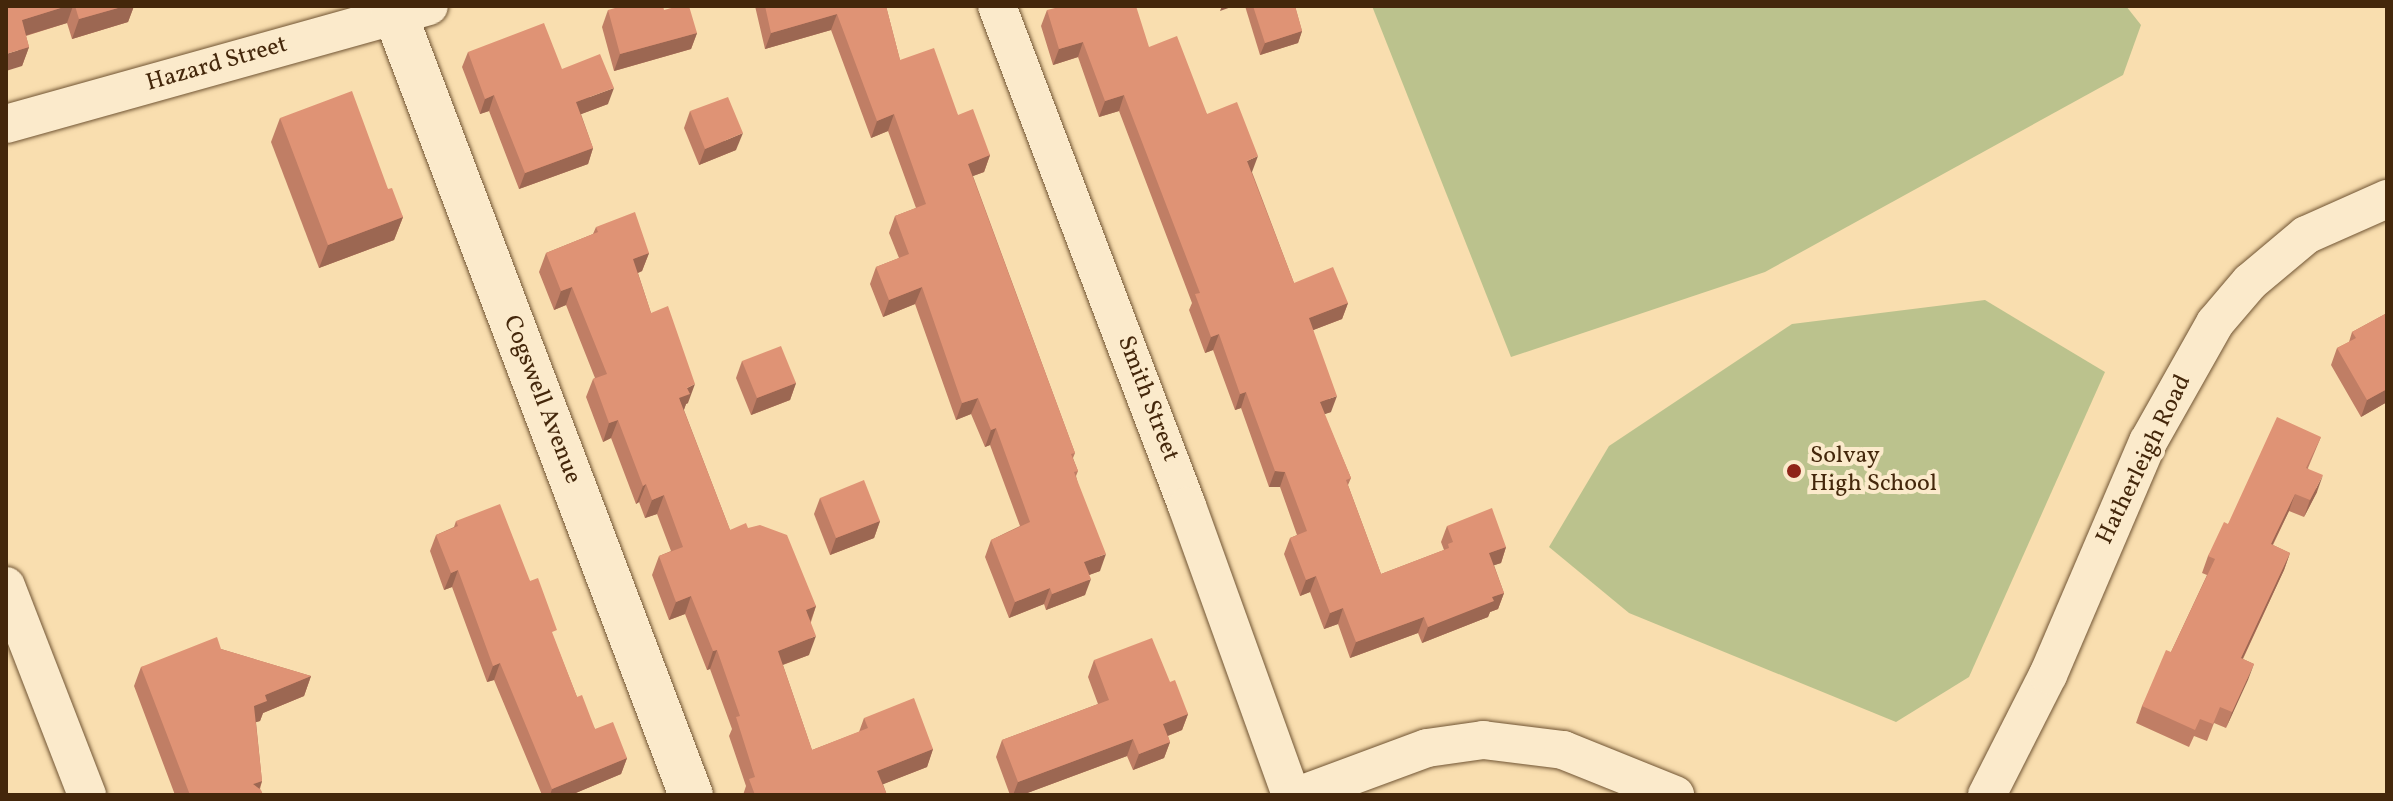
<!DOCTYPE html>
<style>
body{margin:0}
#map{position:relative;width:2393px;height:801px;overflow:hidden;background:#f9deaf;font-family:Vollkorn,serif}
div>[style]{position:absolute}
.green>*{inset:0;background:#bbc28d}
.roads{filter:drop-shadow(0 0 2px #715534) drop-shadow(0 0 2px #715534)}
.minor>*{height:38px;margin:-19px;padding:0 19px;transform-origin:19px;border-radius:19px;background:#fbeacb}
.tertiary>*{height:44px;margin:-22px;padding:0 22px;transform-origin:22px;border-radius:22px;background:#fbeacb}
.wall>*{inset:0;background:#c07e65}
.shaded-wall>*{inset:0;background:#9c6752}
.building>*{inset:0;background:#df9375}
.dots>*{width:22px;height:22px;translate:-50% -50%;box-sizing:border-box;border:4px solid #fbeacb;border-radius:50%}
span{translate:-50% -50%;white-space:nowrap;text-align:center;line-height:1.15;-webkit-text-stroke:8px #fbeacb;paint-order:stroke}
.street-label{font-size:24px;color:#44270b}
.poi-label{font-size:24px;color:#44270b}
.left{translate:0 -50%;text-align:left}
.frame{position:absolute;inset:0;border:8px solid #44270b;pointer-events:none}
</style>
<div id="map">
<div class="green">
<div style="clip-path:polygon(1372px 6px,2126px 6px,2141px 25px,2123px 75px,1765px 272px,1511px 357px)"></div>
<div style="clip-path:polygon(1985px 300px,2105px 372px,1969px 677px,1896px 722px,1629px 613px,1549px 547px,1609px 446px,1792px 324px)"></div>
</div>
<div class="roads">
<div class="minor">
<div style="left:997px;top:6px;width:535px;rotate:69.19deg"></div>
<div style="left:1187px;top:506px;width:307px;rotate:70.2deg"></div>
<div style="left:6px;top:124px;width:439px;rotate:-15.6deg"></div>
<div style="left:6px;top:586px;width:224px;rotate:68.8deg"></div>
<div style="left:1300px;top:795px;width:135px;rotate:-20.3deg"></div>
<div style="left:1427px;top:748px;width:57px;rotate:-8.1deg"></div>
<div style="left:1483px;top:740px;width:81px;rotate:7.1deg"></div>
<div style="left:1563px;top:750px;width:121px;rotate:21.9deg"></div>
<div style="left:1987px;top:795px;width:135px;rotate:-63.1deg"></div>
<div style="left:2048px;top:675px;width:254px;rotate:-66.8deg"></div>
<div style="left:2148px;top:442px;width:137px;rotate:-60.6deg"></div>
<div style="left:2215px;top:323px;width:54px;rotate:-49.5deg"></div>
<div style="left:2250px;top:282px;width:73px;rotate:-40deg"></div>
<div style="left:2306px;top:235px;width:89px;rotate:-24deg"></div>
</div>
<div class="tertiary">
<div style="left:392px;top:6px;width:844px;rotate:69.25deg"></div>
</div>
</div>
<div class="wall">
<div style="clip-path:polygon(6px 6px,134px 6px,128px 22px,72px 39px,67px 23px,26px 36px,29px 47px,22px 66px)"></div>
<div style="clip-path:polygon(755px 6px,886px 6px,900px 60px,958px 115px,990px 155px,984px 172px,973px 176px,1075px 453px,1073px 458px,1078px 471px,1076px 476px,1100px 571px,1089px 575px,1085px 595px,1046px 610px,1044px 604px,1009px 618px,985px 557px,991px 540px,1020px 526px,990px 445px,985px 447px,971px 414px,956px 420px,915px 304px,883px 317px,870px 284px,876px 267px,899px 258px,889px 233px,895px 216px,916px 208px,888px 131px,871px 138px,831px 30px,765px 49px)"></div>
<div style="clip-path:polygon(1245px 6px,1295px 6px,1302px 31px,1298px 43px,1260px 55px)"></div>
<div style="clip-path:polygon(608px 10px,664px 10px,697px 33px,691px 49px,614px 71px,602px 27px)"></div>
<div style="clip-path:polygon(1047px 10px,1149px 47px,1207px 114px,1252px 172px,1294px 283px,1348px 303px,1342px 319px,1313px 330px,1331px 412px,1324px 414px,1351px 478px,1348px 485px,1381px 574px,1444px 550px,1441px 542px,1447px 526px,1506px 547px,1501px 563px,1494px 565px,1504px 593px,1498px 609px,1490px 612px,1488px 617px,1422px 643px,1418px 633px,1350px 658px,1338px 624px,1324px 629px,1310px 592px,1300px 596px,1284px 554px,1290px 538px,1297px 535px,1280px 487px,1269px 487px,1241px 408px,1235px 410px,1213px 350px,1205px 353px,1189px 310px,1192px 303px,1119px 111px,1099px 117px,1078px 57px,1053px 65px,1041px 26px)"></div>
<div style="clip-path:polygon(468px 52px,608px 104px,581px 114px,593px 148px,588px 164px,519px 189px,489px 111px,480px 114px,462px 67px)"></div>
<div style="clip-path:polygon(690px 111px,736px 150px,699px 165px,684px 128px)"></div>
<div style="clip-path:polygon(280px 118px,388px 189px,403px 217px,394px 240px,319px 268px,271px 142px)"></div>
<div style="clip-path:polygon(596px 227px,649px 253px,642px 271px,638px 273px,651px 313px,688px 403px,686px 404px,684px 410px,730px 530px,748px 528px,816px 606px,811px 622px,809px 655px,783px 665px,812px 750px,859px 732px,864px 718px,933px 749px,927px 767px,883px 784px,887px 795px,743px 795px,746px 786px,729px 736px,732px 729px,710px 669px,707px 670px,685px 614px,669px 620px,652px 575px,659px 556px,671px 551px,657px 514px,645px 518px,639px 502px,636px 504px,611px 438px,603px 442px,586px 397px,593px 379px,595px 378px,566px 305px,554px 310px,539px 272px,546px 253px,593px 234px)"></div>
<div style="clip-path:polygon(2387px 313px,2387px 402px,2361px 417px,2331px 365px,2337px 348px,2349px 342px,2352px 332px)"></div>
<div style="clip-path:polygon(742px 361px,796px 383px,790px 400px,751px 415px,736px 378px)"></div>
<div style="clip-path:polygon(2321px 437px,2308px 468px,2317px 492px,2304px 517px,2289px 511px,2273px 545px,2290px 553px,2284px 570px,2243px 659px,2254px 664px,2226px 728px,2214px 723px,2207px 741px,2194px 736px,2189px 747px,2136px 723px,2142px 706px,2171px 652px,2207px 575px,2202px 573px,2208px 556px,2228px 524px)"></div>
<div style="clip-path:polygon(820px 498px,880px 521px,874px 538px,830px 555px,814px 514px)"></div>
<div style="clip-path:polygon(456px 521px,530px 581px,554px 639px,577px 697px,595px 729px,627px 758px,621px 774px,571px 795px,542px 795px,494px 680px,487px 682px,452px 587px,444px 590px,430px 551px,436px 535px,454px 527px)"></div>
<div style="clip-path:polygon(221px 649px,311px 676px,304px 696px,263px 713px,260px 721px,256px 722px,262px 781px,260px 789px,263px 795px,175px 795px,134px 686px,141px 667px)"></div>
<div style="clip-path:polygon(1094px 660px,1170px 682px,1188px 714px,1182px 730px,1168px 736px,1170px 742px,1164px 758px,1133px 770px,1127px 756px,1022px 795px,1010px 795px,996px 757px,1002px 740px,1098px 704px,1088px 677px)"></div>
</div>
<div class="shaded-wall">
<div style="clip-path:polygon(67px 6px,73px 6px,67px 23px,14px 39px,22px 20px)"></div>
<div style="clip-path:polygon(125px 6px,134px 6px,128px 22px,72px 39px,79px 19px)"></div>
<div style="clip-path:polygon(1222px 6px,1234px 6px,1220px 11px)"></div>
<div style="clip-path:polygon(837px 14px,831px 30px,765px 49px,771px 33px)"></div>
<div style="clip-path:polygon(1302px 31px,1298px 43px,1260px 55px,1265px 43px)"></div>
<div style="clip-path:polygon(697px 33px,691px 49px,614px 71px,620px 54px)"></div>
<div style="clip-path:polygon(1083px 42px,1078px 57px,1053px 65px,1059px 49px)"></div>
<div style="clip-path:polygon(29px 47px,22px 66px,6px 71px,6px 54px)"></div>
<div style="clip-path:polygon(614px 88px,608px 104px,571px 118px,576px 102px)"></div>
<div style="clip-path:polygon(494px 95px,489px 111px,480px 114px,485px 99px)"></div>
<div style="clip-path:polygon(1124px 95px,1119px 111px,1099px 117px,1105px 101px)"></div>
<div style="clip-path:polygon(894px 114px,888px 131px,871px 138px,877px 121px)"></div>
<div style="clip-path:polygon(743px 133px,736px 150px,699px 165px,705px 149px)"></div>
<div style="clip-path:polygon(593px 148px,588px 164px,519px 189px,525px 173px)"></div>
<div style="clip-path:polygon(990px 155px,984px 172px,962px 180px,968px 164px)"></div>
<div style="clip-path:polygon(1258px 156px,1252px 172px,1241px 176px,1247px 161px)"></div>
<div style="clip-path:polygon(403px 217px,394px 240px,319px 268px,328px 245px)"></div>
<div style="clip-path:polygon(649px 253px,642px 271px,626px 278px,633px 259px)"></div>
<div style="clip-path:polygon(572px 287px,566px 305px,554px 310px,561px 291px)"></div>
<div style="clip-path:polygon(922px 287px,915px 304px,883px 317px,889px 300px)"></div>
<div style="clip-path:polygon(1348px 303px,1342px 319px,1303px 334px,1309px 318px)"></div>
<div style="clip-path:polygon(1219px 334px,1213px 350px,1205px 353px,1211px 337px)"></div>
<div style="clip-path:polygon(796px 383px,790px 400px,751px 415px,757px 398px)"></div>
<div style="clip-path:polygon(695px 384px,688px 403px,686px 404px,683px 412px,679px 398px,687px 388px)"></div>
<div style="clip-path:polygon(2387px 389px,2387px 402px,2361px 417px,2367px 400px)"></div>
<div style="clip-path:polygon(1246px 392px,1241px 408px,1235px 410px,1240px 394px)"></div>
<div style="clip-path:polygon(1337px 396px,1331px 412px,1314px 418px,1320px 402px)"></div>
<div style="clip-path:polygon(978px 398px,971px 414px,956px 420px,962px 403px)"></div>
<div style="clip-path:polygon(618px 420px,611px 438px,603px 442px,609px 423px)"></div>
<div style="clip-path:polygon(996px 428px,990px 445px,985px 447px,991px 430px)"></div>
<div style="clip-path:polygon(1275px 471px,1285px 472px,1280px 487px,1269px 487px)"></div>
<div style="clip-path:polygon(2323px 475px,2317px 492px,2304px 517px,2310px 500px)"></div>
<div style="clip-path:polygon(646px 484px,639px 502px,636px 504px,643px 486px)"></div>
<div style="clip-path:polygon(2295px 494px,2289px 511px,2265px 560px,2271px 544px)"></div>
<div style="clip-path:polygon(664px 495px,657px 514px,645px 518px,652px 500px)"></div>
<div style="clip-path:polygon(880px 521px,874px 538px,830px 555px,836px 538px)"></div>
<div style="clip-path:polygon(1506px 547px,1501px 563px,1483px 569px,1489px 553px)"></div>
<div style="clip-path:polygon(2290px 553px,2284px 570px,2235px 675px,2241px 658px)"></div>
<div style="clip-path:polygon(1106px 554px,1100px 571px,1078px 579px,1084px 562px)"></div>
<div style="clip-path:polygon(458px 570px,452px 587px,444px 590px,451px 573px)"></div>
<div style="clip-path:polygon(1316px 576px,1310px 592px,1300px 596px,1306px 580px)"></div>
<div style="clip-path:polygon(1091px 579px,1085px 595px,1046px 610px,1052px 594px)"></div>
<div style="clip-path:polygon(1050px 588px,1044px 604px,1009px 618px,1015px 602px)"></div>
<div style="clip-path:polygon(1504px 593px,1498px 609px,1490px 612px,1488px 617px,1422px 643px,1428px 627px,1492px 597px)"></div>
<div style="clip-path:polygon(691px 596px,685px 614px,669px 620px,676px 602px)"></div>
<div style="clip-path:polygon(816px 606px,809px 625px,806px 610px)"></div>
<div style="clip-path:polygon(1343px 608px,1338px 624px,1324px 629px,1330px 613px)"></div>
<div style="clip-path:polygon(1424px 617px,1418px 633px,1350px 658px,1356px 642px)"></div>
<div style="clip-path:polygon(816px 636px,809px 655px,771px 669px,778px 651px)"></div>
<div style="clip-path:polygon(717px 650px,710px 669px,707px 670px,713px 651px)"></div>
<div style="clip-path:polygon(500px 663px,494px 680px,487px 682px,493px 666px)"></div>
<div style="clip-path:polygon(2254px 664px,2248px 680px,2226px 728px,2232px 712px)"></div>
<div style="clip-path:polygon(311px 676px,304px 696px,263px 713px,260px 721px,247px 725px,254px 706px,265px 695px)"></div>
<div style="clip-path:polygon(1188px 714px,1182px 730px,1157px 740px,1163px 724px)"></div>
<div style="clip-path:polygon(1133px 739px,1127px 756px,1022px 795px,1013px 795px,1018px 782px)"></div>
<div style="clip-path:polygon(1170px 742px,1164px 758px,1133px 770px,1139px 754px)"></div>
<div style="clip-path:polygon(933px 749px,927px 767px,871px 789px,877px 771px)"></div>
<div style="clip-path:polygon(627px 758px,621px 774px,571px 795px,550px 795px,552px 789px)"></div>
<div style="clip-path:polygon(262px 781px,257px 795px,253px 784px)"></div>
</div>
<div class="building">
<div style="clip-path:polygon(6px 6px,67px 6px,22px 20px,29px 47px,6px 54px)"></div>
<div style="clip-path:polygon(75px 6px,125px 6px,79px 19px)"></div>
<div style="clip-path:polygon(622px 6px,663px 6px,664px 10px,679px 6px,689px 6px,697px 33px,620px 54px,608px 10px)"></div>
<div style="clip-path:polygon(765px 6px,886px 6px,900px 60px,934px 48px,958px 115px,973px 109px,990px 155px,968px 164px,1075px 453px,1071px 454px,1078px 471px,1074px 472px,1106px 554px,1084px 562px,1091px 579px,1052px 594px,1050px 588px,1015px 602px,991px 540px,1030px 522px,996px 428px,991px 430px,978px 398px,962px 403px,922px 287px,889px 300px,876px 267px,909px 254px,895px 216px,926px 204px,894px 114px,877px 121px,837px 14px,771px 33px)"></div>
<div style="clip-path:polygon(1063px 6px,1136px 6px,1149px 47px,1177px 36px,1207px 114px,1237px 102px,1258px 156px,1247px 161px,1294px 283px,1333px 267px,1348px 303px,1309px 318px,1337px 396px,1320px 402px,1351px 478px,1346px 480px,1381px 574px,1449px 548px,1448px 544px,1453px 542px,1447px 526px,1492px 508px,1506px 547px,1489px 553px,1504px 593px,1492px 597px,1494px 601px,1428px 627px,1424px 617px,1356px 642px,1343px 608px,1330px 613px,1316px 576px,1306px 580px,1290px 538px,1307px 531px,1285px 472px,1275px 471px,1246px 392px,1240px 394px,1219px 334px,1211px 337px,1195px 294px,1200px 293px,1124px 95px,1105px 101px,1083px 42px,1059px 49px,1047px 10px)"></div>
<div style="clip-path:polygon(1253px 6px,1295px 6px,1302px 31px,1265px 43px)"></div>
<div style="clip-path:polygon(544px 23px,562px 69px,600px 54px,614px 88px,576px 102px,593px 148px,525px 173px,494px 95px,485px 99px,468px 52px)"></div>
<div style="clip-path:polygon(352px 91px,388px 189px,392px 188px,403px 217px,328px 245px,280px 118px)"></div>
<div style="clip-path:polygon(728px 97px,743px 133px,705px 149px,690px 111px)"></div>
<div style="clip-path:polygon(635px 212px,649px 253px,633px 259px,651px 313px,668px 306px,695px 384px,687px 388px,690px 394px,679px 398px,730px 530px,746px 523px,748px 528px,760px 525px,787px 535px,816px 606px,806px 610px,816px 636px,778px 651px,812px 750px,868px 728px,864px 718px,914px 698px,933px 749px,877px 771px,887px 795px,755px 795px,749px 779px,755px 777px,736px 717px,740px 716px,717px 650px,713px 651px,691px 596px,676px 602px,659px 556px,683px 547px,664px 495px,652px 500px,646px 484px,643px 486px,618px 420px,609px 423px,593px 379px,607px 374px,572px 287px,561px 291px,546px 253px,598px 232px,596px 227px)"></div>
<div style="clip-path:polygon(2387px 313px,2387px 389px,2367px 400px,2337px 348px,2356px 338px,2352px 332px)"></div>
<div style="clip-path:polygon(781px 346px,796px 383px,757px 398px,742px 361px)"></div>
<div style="clip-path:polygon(2277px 417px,2321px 437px,2306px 468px,2323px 475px,2310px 500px,2295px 494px,2271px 544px,2290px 553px,2241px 658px,2254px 664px,2232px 712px,2220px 707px,2213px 724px,2200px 719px,2195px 730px,2142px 706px,2166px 650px,2171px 652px,2215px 559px,2208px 556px,2224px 522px,2228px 524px)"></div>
<div style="clip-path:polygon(864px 480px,880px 521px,836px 538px,820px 498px)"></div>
<div style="clip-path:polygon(500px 504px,530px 581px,538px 578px,557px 630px,552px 632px,577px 697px,582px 695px,595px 729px,613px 722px,627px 758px,552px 789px,500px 663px,493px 666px,458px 570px,451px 573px,436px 535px,458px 526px,456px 521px)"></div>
<div style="clip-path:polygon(217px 637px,221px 649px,311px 676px,265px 695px,267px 701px,254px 706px,262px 781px,253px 784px,261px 790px,263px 795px,190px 795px,141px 667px)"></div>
<div style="clip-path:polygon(1152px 638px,1170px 682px,1175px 680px,1188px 714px,1163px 724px,1170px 742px,1139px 754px,1133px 739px,1018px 782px,1002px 740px,1109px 700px,1094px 660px)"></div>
</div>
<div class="dots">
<div style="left:1794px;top:471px;background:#8f2418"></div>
</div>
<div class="street-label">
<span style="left:217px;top:65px;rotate:-16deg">Hazard Street</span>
<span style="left:1147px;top:399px;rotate:69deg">Smith Street</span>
<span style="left:541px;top:400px;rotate:69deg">Cogswell Avenue</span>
<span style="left:2145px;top:460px;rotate:-64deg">Hatherleigh Road</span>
</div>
<div class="poi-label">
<span class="left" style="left:1810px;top:471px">Solvay<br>High School</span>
</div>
<div class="frame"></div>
</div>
